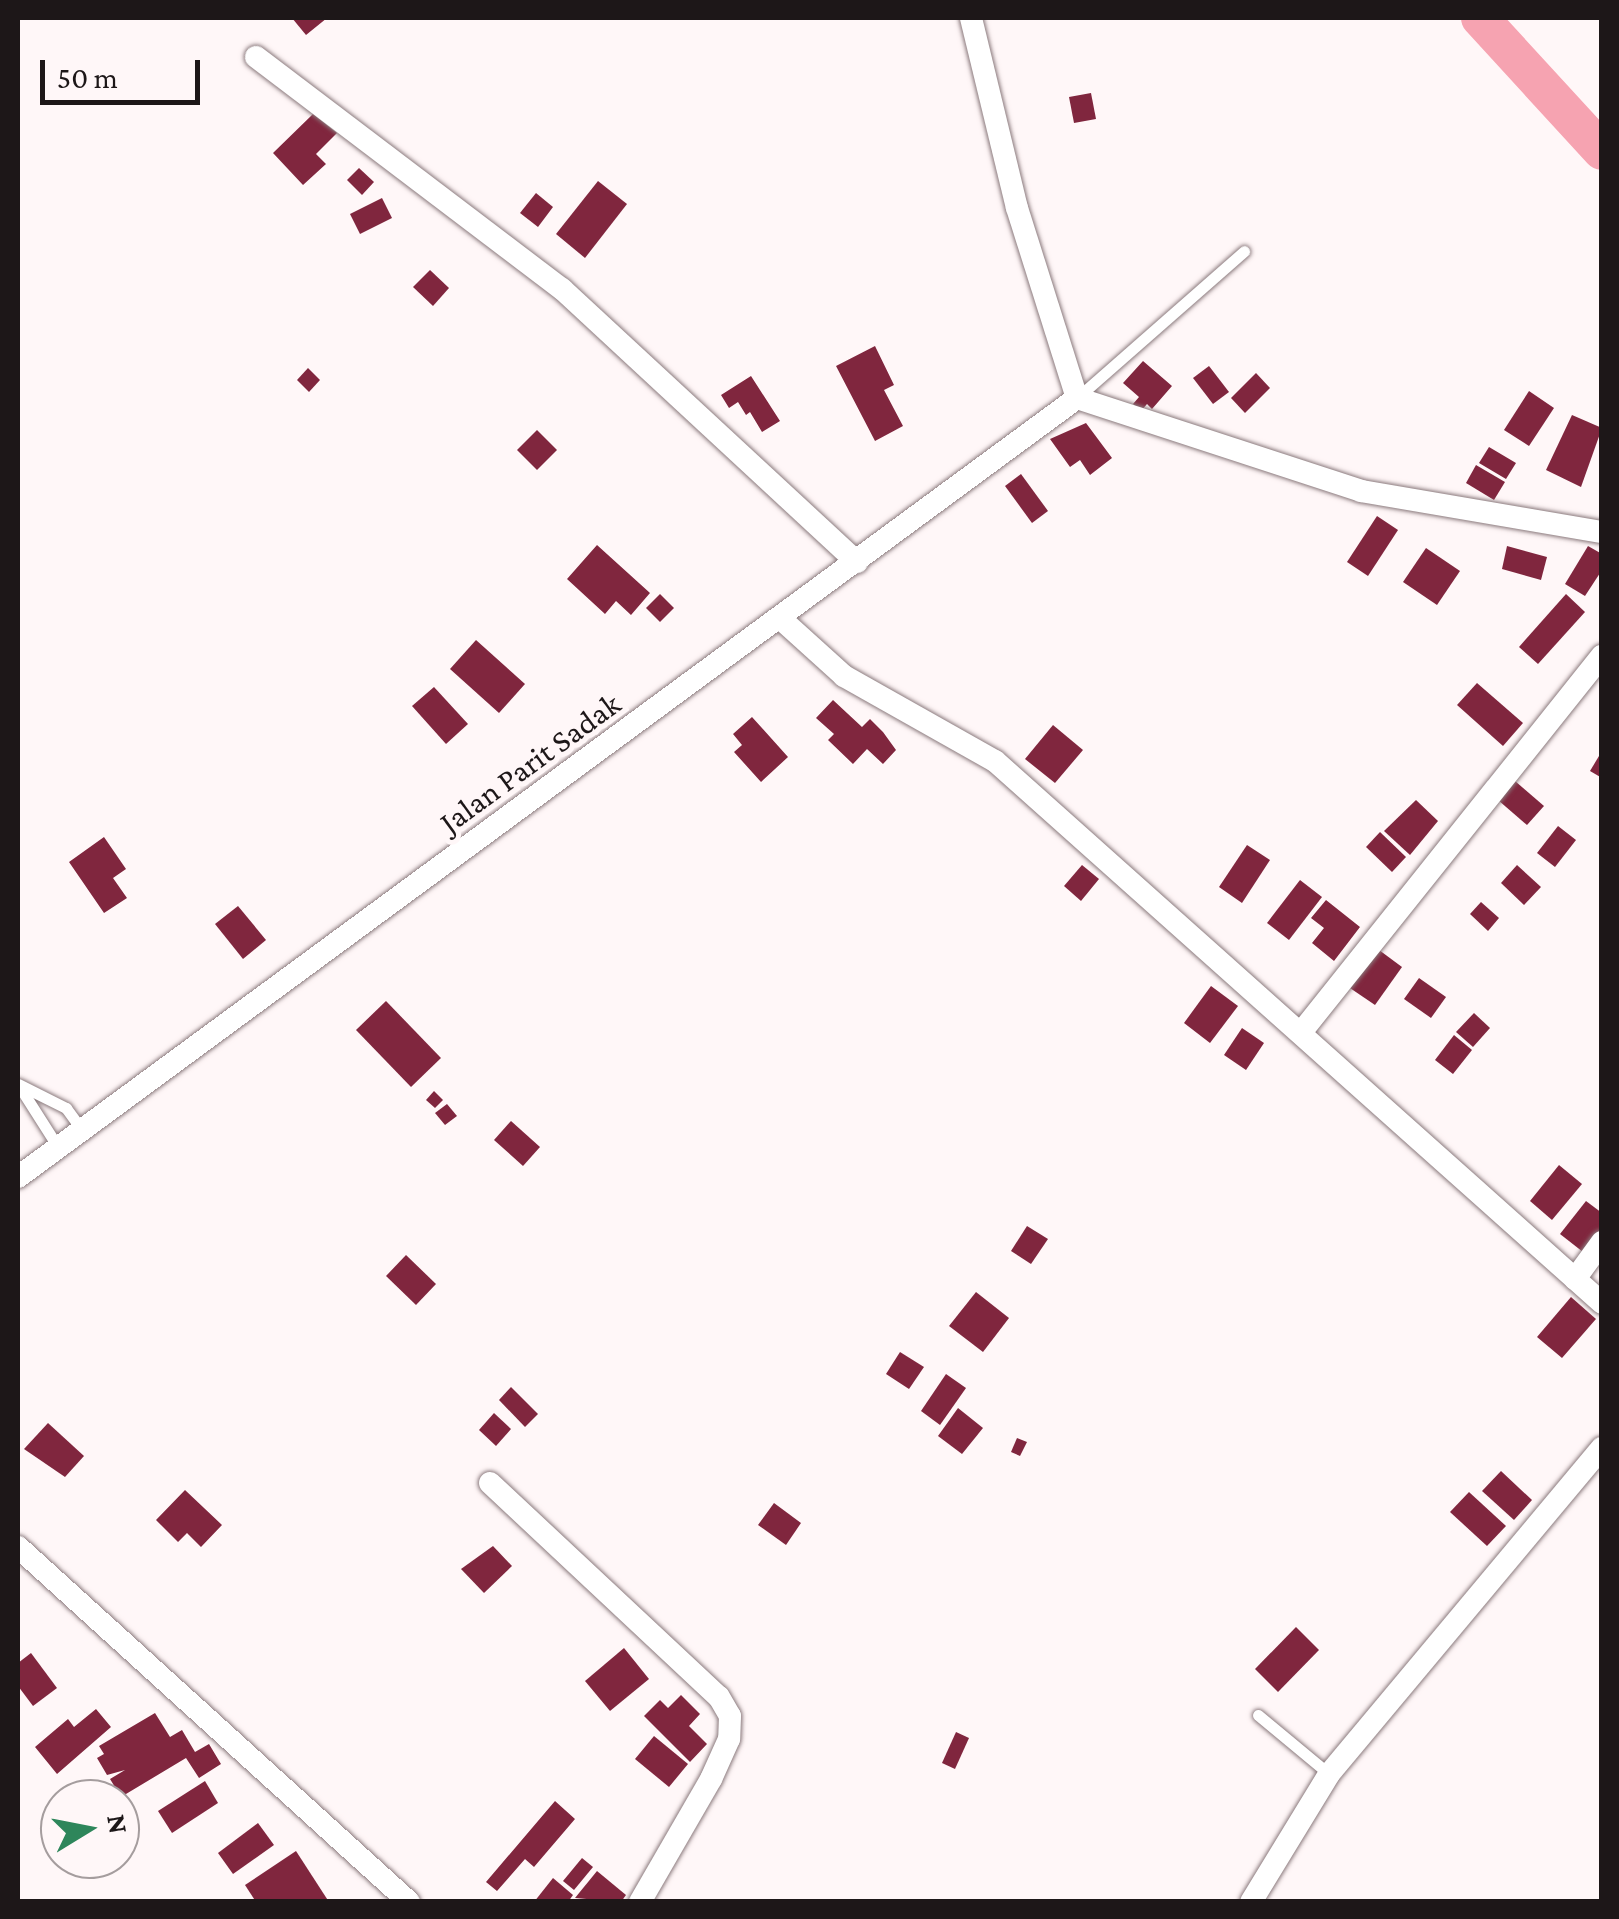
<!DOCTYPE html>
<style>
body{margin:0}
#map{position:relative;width:1619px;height:1919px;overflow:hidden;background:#fff7f8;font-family:"Crimson Pro",serif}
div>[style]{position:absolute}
.river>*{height:38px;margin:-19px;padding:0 19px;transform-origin:19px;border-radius:19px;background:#f6a3b1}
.building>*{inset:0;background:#80263e}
.roads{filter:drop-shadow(0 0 2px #8b7a7d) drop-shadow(0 0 2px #8b7a7d)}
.lane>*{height:11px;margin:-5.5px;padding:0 5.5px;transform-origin:5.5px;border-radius:5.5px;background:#fff}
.street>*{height:22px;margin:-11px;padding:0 11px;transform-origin:11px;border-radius:11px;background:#fff}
span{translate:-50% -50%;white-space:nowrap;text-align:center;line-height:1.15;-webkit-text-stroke:10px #fff7f8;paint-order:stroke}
.street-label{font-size:32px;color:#1d1718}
.frame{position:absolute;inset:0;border:20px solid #1d1718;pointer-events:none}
.north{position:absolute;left:40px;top:1779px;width:100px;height:100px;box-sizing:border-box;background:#fff7f8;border:2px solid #a59d9e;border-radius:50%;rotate:80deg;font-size:28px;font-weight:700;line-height:40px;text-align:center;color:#1d1718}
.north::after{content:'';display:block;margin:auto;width:35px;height:45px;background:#2e865b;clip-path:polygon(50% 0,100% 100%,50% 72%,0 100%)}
.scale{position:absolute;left:40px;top:60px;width:160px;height:45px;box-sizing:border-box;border:5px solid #1d1718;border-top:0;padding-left:12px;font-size:30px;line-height:35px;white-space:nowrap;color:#1d1718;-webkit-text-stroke:8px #fff7f8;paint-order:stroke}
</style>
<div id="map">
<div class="river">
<div style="left:1480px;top:18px;width:180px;rotate:47.5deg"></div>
</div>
<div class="building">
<div style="clip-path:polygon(292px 18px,327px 18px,306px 35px)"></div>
<div style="clip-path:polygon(1091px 93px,1096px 119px,1074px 123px,1069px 97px)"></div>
<div style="clip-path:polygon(313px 114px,337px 133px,316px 154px,326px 164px,303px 185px,273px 153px)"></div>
<div style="clip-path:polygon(359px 168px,374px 182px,362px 195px,347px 180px)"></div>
<div style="clip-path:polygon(598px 181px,627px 204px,585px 258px,556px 234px)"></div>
<div style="clip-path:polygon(536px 193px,553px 207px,538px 227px,520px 213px)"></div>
<div style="clip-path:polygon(382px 198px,392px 218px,360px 234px,350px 214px)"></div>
<div style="clip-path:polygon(430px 270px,449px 288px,433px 306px,413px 287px)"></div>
<div style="clip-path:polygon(875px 346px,894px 385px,884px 390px,903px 426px,875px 441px,836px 366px)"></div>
<div style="clip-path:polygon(1143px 361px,1172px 386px,1152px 409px,1147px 404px,1141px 411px,1133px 404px,1139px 397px,1123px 383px)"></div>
<div style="clip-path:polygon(1209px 366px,1229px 392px,1213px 404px,1193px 378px)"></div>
<div style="clip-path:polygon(308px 368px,320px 380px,309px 392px,297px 380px)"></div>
<div style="clip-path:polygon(1256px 373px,1270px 388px,1245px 413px,1231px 398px)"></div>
<div style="clip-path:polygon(751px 376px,780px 421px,762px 432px,750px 412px,746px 415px,738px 402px,729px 408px,721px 395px)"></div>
<div style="clip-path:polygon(1529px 391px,1554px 408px,1529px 446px,1504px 430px)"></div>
<div style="clip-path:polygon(1572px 415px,1602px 428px,1581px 487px,1546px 470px)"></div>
<div style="clip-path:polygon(1086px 423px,1112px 458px,1090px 475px,1080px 460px,1070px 467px,1050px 439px)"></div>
<div style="clip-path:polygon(537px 430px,557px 450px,537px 470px,517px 450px)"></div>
<div style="clip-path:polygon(1489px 447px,1516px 463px,1506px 479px,1479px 463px)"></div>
<div style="clip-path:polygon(1476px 465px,1505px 482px,1494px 500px,1466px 483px)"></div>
<div style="clip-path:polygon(1021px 474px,1048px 511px,1032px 523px,1005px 486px)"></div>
<div style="clip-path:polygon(1377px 516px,1398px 530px,1368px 576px,1347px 562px)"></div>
<div style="clip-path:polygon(597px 545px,650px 593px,631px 615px,616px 601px,605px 614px,567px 579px)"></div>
<div style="clip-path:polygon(1507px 546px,1547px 557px,1541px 580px,1502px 569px)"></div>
<div style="clip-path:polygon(1588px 546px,1602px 554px,1602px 570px,1585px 596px,1565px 584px)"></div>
<div style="clip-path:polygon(1426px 548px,1460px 571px,1437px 605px,1403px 582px)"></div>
<div style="clip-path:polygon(660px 594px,674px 608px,660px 622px,646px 608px)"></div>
<div style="clip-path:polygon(1566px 594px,1585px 612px,1538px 664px,1519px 647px)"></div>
<div style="clip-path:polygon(476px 640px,525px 684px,499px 713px,450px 669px)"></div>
<div style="clip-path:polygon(1477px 683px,1523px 723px,1503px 746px,1457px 705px)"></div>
<div style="clip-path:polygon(434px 687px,468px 724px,446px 744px,412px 706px)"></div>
<div style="clip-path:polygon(833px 700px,862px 727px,870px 719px,883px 732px,896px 750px,883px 764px,867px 749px,853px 764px,828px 740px,834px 734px,816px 718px)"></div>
<div style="clip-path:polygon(752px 717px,788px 757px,761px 782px,734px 752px,742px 745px,733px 734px)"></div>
<div style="clip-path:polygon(1053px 725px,1083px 750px,1055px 783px,1025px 759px)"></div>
<div style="clip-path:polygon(1602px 751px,1602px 778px,1590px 771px)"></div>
<div style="clip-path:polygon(1515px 781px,1544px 806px,1527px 825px,1498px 800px)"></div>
<div style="clip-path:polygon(1416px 800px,1438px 821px,1410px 855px,1384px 831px)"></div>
<div style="clip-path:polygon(1558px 826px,1576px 840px,1555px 867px,1537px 853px)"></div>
<div style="clip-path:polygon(1380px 832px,1406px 857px,1392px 872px,1366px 847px)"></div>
<div style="clip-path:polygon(104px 837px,126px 869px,113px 878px,127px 898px,104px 913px,69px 862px)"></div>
<div style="clip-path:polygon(1247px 845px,1270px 860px,1242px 903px,1219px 887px)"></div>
<div style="clip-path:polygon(1082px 865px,1099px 879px,1081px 901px,1064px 886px)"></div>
<div style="clip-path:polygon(1517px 865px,1541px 887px,1524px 905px,1501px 883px)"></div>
<div style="clip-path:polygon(1300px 880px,1322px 897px,1289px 940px,1267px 923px)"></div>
<div style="clip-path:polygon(1326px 900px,1360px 927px,1334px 961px,1312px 943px,1324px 928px,1311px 918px)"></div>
<div style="clip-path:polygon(1481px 902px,1499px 918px,1488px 931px,1470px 914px)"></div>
<div style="clip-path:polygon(238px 906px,266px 940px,243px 959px,215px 924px)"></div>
<div style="clip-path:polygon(1375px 947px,1402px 967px,1375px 1005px,1347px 986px)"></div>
<div style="clip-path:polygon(1419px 978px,1446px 997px,1431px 1018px,1404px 999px)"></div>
<div style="clip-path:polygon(1211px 986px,1238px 1006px,1210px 1043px,1184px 1023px)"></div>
<div style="clip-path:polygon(386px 1001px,441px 1058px,411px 1087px,356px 1030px)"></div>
<div style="clip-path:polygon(1474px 1013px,1490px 1028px,1473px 1047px,1456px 1032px)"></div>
<div style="clip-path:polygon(1242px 1028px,1264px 1043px,1246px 1070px,1224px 1055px)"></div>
<div style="clip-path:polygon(1454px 1035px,1472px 1050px,1453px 1074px,1435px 1060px)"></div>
<div style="clip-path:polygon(434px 1091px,443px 1100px,435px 1108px,426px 1100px)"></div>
<div style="clip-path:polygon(447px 1104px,457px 1116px,445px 1125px,435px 1113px)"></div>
<div style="clip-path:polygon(511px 1121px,540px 1147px,523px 1166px,494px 1140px)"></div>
<div style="clip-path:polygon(1559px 1165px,1582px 1184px,1552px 1220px,1530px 1201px)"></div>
<div style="clip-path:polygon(1586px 1201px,1602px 1213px,1602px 1228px,1583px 1252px,1560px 1234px)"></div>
<div style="clip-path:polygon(1027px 1226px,1048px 1239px,1031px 1264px,1011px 1251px)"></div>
<div style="clip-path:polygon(406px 1255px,436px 1284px,416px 1305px,386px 1276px)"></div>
<div style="clip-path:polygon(976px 1292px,1009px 1318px,983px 1352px,949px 1326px)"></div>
<div style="clip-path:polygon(1571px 1297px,1596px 1319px,1562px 1358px,1537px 1337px)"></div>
<div style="clip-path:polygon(900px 1352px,924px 1367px,909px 1389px,886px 1374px)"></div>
<div style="clip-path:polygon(946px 1374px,966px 1388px,940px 1425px,921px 1411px)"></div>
<div style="clip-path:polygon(511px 1387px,538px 1414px,525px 1427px,499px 1400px)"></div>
<div style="clip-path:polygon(958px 1408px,983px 1428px,962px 1454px,938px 1436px)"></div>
<div style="clip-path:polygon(494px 1413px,511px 1429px,496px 1446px,479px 1430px)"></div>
<div style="clip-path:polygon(48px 1423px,84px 1456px,65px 1477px,24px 1449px)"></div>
<div style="clip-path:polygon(1017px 1438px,1027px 1442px,1020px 1456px,1011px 1452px)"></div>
<div style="clip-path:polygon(1501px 1471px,1532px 1500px,1514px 1520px,1482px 1491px)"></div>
<div style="clip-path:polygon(185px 1490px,222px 1525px,201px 1547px,187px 1533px,178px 1542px,156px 1520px)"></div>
<div style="clip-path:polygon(1469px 1492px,1506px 1526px,1487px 1546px,1450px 1512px)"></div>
<div style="clip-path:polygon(774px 1503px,801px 1523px,786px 1545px,758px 1525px)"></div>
<div style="clip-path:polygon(493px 1546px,512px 1566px,484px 1593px,461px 1569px)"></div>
<div style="clip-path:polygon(1296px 1627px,1319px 1650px,1278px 1692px,1255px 1669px)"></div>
<div style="clip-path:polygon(624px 1648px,649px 1679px,610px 1711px,585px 1681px)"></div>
<div style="clip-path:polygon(31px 1653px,57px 1688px,33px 1706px,18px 1686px,18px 1663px)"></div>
<div style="clip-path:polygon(681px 1695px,700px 1714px,689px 1726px,707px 1744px,690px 1762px,644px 1716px,660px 1700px,668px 1708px)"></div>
<div style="clip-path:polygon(96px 1709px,111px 1727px,57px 1774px,35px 1747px,68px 1719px,74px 1727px)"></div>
<div style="clip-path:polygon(155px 1713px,170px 1737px,182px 1730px,195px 1752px,209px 1744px,221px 1764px,199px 1778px,186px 1758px,121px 1797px,110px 1779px,125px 1770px,107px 1775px,97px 1758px,104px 1754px,99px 1746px)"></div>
<div style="clip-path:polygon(956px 1732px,969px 1738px,955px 1769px,942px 1763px)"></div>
<div style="clip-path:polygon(654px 1736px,688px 1764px,669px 1787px,635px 1759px)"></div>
<div style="clip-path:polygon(205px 1781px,218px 1803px,172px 1833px,158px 1811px)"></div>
<div style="clip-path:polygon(555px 1801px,575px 1819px,534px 1867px,525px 1859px,497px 1891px,486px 1882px)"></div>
<div style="clip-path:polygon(258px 1823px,274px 1845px,233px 1874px,218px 1853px)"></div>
<div style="clip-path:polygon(296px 1851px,329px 1902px,256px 1902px,245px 1885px)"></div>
<div style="clip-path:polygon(582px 1858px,593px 1867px,574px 1890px,563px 1881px)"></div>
<div style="clip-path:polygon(597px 1871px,626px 1895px,621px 1902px,575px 1898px)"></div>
<div style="clip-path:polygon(553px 1878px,573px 1895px,568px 1902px,534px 1902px)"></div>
</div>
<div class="roads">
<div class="lane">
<div style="left:1078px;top:397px;width:221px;rotate:-41.3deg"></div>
<div style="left:18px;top:1084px;width:54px;rotate:26.6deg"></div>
<div style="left:66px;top:1108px;width:27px;rotate:54deg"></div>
<div style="left:21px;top:1089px;width:69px;rotate:57.5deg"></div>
<div style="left:1258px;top:1715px;width:92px;rotate:39.7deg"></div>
</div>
<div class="street">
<div style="left:971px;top:18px;width:195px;rotate:76.4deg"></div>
<div style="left:1017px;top:208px;width:199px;rotate:72.5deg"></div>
<div style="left:1077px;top:398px;width:299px;rotate:18.1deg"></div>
<div style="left:1361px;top:491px;width:244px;rotate:9.7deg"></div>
<div style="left:256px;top:57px;width:384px;rotate:37.2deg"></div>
<div style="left:562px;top:289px;width:402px;rotate:42.8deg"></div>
<div style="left:781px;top:619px;width:85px;rotate:42.1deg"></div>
<div style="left:844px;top:676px;width:173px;rotate:29.4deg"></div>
<div style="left:995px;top:761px;width:814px;rotate:41.76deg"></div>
<div style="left:1303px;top:1030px;width:479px;rotate:-51.4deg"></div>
<div style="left:18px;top:1177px;width:1315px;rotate:-36.34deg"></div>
<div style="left:1575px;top:1279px;width:46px;rotate:-53.9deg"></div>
<div style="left:490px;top:1483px;width:313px;rotate:43.1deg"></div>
<div style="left:719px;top:1697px;width:22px;rotate:60deg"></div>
<div style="left:730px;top:1716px;width:23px;rotate:92deg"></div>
<div style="left:729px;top:1739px;width:44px;rotate:114.2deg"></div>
<div style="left:711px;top:1779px;width:142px;rotate:120deg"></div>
<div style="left:18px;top:1547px;width:528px;rotate:42.24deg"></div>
<div style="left:1251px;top:1902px;width:150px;rotate:-58.6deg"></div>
<div style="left:1329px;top:1774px;width:425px;rotate:-50.1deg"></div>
</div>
</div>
<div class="street-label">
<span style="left:530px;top:763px;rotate:-36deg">Jalan Parit Sadak</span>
</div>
<div class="frame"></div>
<div class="north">N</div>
<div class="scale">50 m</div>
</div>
